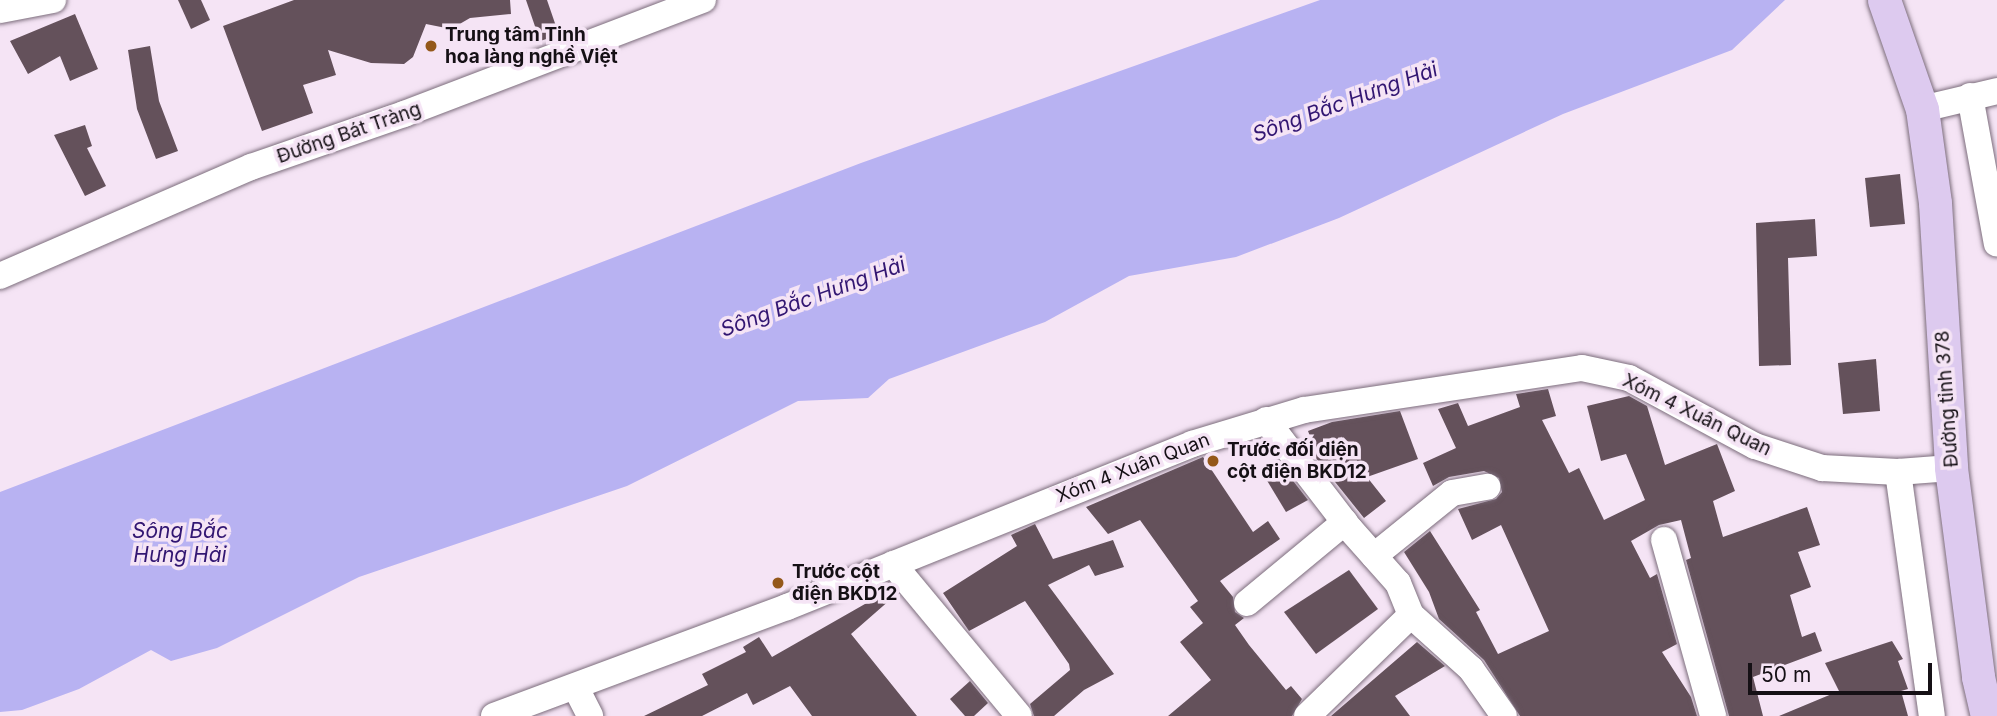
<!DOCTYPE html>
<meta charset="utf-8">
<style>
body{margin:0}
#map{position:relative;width:1997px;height:716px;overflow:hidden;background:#f5e4f5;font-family:Inter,sans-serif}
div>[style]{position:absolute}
.water>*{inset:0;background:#b8b2f2}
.building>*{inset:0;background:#64515b}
.roads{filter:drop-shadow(0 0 2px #7c6d7c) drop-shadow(0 0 2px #7c6d7c)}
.minor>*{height:26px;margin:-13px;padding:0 13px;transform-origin:13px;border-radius:13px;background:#fff}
.major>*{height:33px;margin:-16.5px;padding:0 16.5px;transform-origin:16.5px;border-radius:16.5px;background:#ddcaef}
.dots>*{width:19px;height:19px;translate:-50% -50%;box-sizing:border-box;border:4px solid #f5e4f5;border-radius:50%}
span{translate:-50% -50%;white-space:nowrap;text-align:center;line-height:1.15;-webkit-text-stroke:7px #f5e4f5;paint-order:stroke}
.poi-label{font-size:19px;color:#151015;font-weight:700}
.left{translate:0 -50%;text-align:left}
.street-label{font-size:19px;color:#151015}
.water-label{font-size:21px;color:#321672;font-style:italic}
.scale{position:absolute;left:1748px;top:663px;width:184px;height:32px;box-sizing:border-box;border:4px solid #151015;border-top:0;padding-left:9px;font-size:21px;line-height:24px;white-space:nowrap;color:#151015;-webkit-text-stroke:5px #f5e4f5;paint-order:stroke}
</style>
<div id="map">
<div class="water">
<div style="clip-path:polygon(1320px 0,1785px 0,1732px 50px,1563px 114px,1339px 218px,1236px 257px,1129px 276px,1045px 322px,889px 379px,868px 398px,798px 401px,627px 486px,359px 577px,217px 648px,171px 661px,151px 650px,79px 689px,22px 710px,0 712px,0 492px,861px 163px)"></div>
</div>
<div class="building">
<div style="clip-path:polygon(178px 0,201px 0,210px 20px,191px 29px)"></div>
<div style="clip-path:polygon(294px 0,510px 0,511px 14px,470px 18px,451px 29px,426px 24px,413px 57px,404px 64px,371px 63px,328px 50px,336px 75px,303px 85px,313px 113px,262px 131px,223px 26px)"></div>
<div style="clip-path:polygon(526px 0,547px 0,559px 35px,540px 41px)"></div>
<div style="clip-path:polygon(75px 14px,98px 69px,70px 81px,60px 56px,28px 74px,10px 41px)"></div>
<div style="clip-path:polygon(150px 46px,159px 101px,178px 151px,156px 159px,137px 109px,128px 50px)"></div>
<div style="clip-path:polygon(85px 125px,92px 146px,87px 148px,106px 186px,85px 196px,54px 135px)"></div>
<div style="clip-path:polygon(1900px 174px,1905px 224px,1870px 227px,1865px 178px)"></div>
<div style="clip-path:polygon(1815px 219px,1817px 256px,1788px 258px,1791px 365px,1759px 366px,1756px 223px)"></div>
<div style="clip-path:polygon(1876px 359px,1880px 411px,1843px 414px,1838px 363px)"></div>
<div style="clip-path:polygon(1548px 389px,1556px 416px,1542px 420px,1569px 473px,1579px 468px,1604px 520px,1645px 500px,1626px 454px,1601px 461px,1587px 406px,1629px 396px,1647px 406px,1665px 465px,1717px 444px,1735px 491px,1713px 501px,1723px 537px,1807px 507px,1820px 545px,1798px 552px,1811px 587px,1790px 595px,1802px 637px,1815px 632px,1822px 651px,1753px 677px,1763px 716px,1729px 716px,1686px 560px,1691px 558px,1681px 520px,1659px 525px,1631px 541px,1650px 578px,1657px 574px,1677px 644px,1662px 652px,1691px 697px,1697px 716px,1520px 716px,1484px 660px,1439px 619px,1429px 592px,1404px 552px,1430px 531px,1480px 610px,1476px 612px,1498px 654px,1549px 631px,1501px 525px,1472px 540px,1458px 509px,1496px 499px,1502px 492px,1499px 478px,1484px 471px,1449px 477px,1433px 486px,1423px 463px,1456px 448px,1438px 409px,1458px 403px,1468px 426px,1520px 407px,1516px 394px)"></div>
<div style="clip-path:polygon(1400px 411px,1418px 459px,1367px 477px,1386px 501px,1364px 518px,1307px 447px,1313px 444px,1308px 431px,1332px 422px)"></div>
<div style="clip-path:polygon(1203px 457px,1253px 532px,1268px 521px,1280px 539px,1220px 581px,1233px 597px,1235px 612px,1244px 618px,1235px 625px,1249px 645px,1286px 690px,1291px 686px,1302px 699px,1292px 716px,1168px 716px,1211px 680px,1180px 642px,1203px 623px,1190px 607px,1198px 601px,1140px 520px,1108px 534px,1086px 507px)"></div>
<div style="clip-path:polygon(1280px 464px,1308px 500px,1286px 512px,1263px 474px)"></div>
<div style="clip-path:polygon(1035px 524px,1053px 559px,1113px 540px,1124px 567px,1095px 576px,1089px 565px,1048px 585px,1114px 674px,1084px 690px,1054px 716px,1034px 716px,1030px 704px,1070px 670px,1069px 664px,1025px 601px,969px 631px,943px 593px,1017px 546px,1011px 535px)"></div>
<div style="clip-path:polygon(1349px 570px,1378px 609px,1316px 654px,1284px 612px)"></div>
<div style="clip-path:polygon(886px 592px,891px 599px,851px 634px,917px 716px,812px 716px,790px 686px,753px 705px,747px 693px,702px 716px,644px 716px,708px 685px,702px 674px,746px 652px,743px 647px,759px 637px,772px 657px)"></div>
<div style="clip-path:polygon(1892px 641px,1903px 659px,1898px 661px,1908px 689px,1901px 691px,1908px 716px,1779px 716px,1839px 691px,1825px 663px)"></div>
<div style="clip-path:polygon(1417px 642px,1445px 666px,1395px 696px,1410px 716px,1331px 716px)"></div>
<div style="clip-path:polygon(970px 681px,988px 703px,974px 716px,965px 716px,950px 699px)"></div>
</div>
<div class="roads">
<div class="minor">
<div style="left:0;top:10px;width:54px;rotate:-10.7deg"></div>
<div style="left:1970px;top:96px;width:150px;rotate:79.7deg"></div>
<div style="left:1922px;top:109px;width:77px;rotate:-13.5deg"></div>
<div style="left:0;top:276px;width:274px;rotate:-23.5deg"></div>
<div style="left:251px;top:167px;width:162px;rotate:-19.1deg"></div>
<div style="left:404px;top:114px;width:320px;rotate:-20.9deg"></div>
<div style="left:1266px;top:420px;width:138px;rotate:52.4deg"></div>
<div style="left:1350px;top:529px;width:72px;rotate:48.4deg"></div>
<div style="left:1398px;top:583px;width:35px;rotate:68deg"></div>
<div style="left:1411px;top:615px;width:145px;rotate:135.8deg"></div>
<div style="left:1898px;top:472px;width:246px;rotate:82.1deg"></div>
<div style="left:1664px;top:540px;width:183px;rotate:74.4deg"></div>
<div style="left:1374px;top:556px;width:100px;rotate:-38.9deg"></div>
<div style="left:1452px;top:493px;width:36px;rotate:-10deg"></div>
<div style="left:893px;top:564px;width:197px;rotate:50.3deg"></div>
<div style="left:1247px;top:603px;width:127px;rotate:-39.6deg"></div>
<div style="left:1411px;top:615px;width:81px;rotate:42deg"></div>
<div style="left:1471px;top:669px;width:57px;rotate:54.9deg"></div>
<div style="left:576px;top:688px;width:31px;rotate:63deg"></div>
<div style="left:494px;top:716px;width:313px;rotate:-20.4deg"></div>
<div style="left:787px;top:607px;width:437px;rotate:-21.9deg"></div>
<div style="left:1192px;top:444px;width:117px;rotate:-16.9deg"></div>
<div style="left:1304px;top:410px;width:281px;rotate:-8.6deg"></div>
<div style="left:1582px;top:368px;width:48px;rotate:12deg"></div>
<div style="left:1629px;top:378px;width:143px;rotate:28.4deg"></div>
<div style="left:1755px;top:446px;width:71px;rotate:18.2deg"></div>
<div style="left:1822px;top:468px;width:76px;rotate:3deg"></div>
<div style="left:1898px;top:472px;width:53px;rotate:-4.3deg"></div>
</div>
<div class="major">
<div style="left:1884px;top:0;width:115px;rotate:70.8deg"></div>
<div style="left:1922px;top:109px;width:95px;rotate:82.1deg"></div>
<div style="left:1935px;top:203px;width:265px;rotate:86.5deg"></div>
<div style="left:1951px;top:468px;width:211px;rotate:82.6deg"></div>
<div style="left:1978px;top:677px;width:40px;rotate:77deg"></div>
</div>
</div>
<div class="dots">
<div style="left:431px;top:46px;background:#94581a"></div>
<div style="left:1213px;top:461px;background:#94581a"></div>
<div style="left:778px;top:583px;background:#94581a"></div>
</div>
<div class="poi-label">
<span class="left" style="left:445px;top:46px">Trung tâm Tinh<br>hoa làng nghề Việt</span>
<span class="left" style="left:1227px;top:461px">Trước đối diện<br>cột điện BKD12</span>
<span class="left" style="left:792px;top:583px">Trước cột<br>điện BKD12</span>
</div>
<div class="street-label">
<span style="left:349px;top:133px;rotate:-19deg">Đường Bát Tràng</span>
<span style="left:1947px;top:399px;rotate:-94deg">Đường tỉnh 378</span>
<span style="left:1697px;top:415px;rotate:26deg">Xóm 4 Xuân Quan</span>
<span style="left:1133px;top:468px;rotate:-21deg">Xóm 4 Xuân Quan</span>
</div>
<div class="water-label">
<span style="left:1345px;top:102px;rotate:-20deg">Sông Bắc Hưng Hải</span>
<span style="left:813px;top:297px;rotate:-20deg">Sông Bắc Hưng Hải</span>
<span style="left:180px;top:543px">Sông Bắc<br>Hưng Hải</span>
</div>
<div class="scale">50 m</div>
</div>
